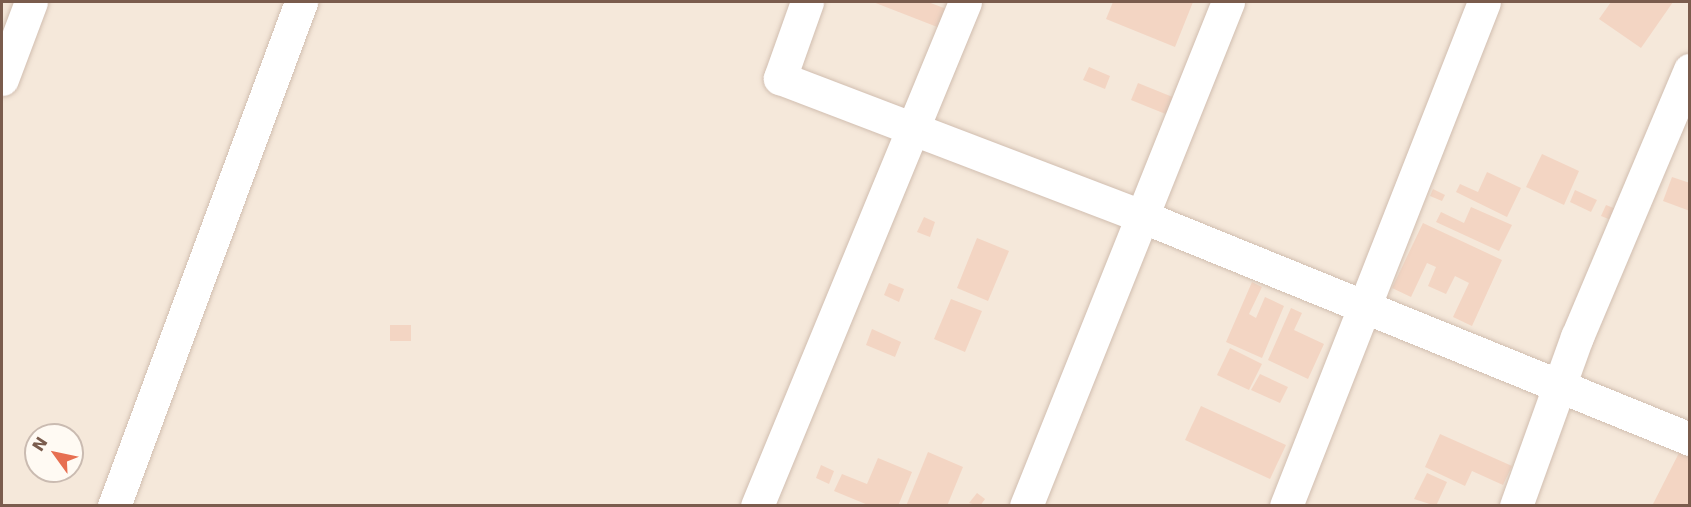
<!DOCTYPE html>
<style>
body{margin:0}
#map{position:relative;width:1691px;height:507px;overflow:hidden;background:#fdf6ec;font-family:"DejaVu Sans",sans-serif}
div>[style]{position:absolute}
.residential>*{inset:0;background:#f5e8da}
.building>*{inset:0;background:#f3d5c3}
.roads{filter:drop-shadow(0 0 2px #d1beb0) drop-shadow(0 0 2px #d1beb0)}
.minor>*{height:33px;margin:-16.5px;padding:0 16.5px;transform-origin:16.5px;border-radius:16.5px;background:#fff}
span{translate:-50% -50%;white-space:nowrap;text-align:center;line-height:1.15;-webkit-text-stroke:5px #fffaf3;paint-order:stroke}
.frame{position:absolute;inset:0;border:3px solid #7a5c4d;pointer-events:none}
.north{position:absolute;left:24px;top:423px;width:60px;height:60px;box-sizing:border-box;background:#fffaf3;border:2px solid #cabbb1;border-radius:50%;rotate:303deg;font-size:16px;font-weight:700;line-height:24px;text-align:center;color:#7a5c4d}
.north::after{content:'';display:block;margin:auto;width:21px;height:27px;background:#e76f51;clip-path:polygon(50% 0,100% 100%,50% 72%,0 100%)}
</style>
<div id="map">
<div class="residential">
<div style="clip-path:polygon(evenodd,2px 2px,1689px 2px,1689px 505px,2px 505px,2px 2px,36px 435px,72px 435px,72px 471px,36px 471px,36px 435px)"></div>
</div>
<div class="building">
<div style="clip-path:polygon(873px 2px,928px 2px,952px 11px,945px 30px)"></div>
<div style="clip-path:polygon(1113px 2px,1193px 2px,1175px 47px,1106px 19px)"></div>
<div style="clip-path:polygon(1611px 2px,1673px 2px,1641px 48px,1599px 19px)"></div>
<div style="clip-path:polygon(1089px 67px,1110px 76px,1105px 89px,1083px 80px)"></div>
<div style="clip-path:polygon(1138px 83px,1175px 98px,1168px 115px,1131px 100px)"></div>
<div style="clip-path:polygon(1542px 154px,1579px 171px,1564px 205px,1526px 187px)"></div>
<div style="clip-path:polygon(1487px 172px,1521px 188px,1507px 217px,1456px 192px,1460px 184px,1478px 192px)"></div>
<div style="clip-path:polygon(1672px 177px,1690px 183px,1690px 211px,1663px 201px)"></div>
<div style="clip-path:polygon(1433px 189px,1445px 195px,1442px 201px,1430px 196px)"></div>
<div style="clip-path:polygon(1575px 190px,1597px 200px,1591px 212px,1570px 202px)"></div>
<div style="clip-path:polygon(1606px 205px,1616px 209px,1611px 220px,1601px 216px)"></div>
<div style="clip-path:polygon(1471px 207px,1512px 225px,1499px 251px,1436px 222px,1441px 212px,1464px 223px)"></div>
<div style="clip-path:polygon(924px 217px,935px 222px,930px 237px,917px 232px)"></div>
<div style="clip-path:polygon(1423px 223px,1502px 260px,1472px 326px,1453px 317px,1469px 283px,1455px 276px,1446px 294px,1428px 286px,1436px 267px,1427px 263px,1411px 297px,1392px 288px)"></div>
<div style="clip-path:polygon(977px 238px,1009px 251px,988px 301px,957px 288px)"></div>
<div style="clip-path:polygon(1252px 282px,1262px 287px,1249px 314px,1256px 318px,1265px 297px,1284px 306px,1262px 358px,1226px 342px)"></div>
<div style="clip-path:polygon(889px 283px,904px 289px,899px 302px,884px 295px)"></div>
<div style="clip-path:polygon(951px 299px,982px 311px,965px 352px,934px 339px)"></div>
<div style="clip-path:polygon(1291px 308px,1302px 313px,1294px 330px,1324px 344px,1308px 379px,1268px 360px)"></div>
<div style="clip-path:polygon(390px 325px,411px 325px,411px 341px,390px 341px)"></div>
<div style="clip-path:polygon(872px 329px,901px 342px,895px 357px,866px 345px)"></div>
<div style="clip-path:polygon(1230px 348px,1262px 364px,1249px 390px,1217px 375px)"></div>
<div style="clip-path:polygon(1260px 374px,1288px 387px,1280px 403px,1251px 390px)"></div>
<div style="clip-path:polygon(1201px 406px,1286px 445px,1270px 479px,1185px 440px)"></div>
<div style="clip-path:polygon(1440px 434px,1512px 466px,1503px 485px,1472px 471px,1465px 486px,1425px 467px)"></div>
<div style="clip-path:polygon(1681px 449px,1690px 454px,1690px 506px,1652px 506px)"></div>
<div style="clip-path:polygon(928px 452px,963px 467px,947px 506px,906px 506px)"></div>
<div style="clip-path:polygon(878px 458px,912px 472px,898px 506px,868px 505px,834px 491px,842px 474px,867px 484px)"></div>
<div style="clip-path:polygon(821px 465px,834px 471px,829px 484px,816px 478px)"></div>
<div style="clip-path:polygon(1427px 473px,1447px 482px,1436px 506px,1414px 499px)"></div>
<div style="clip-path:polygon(977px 493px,985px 499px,980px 506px,969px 503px)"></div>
</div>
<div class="roads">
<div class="minor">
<div style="left:807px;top:2px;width:81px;rotate:109.6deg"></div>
<div style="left:780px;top:78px;width:386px;rotate:20.9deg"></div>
<div style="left:1141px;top:216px;width:593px;rotate:22.11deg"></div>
<div style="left:2px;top:79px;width:82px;rotate:-69.4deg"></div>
<div style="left:114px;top:506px;width:538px;rotate:-69.64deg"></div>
<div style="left:757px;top:506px;width:545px;rotate:-67.57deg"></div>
<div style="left:1026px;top:506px;width:543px;rotate:-68.16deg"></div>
<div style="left:1286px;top:506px;width:541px;rotate:-68.55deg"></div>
<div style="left:1516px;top:506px;width:180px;rotate:-70.2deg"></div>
<div style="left:1577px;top:337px;width:290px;rotate:-67.1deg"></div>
</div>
</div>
<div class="frame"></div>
<div class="north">N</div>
</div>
